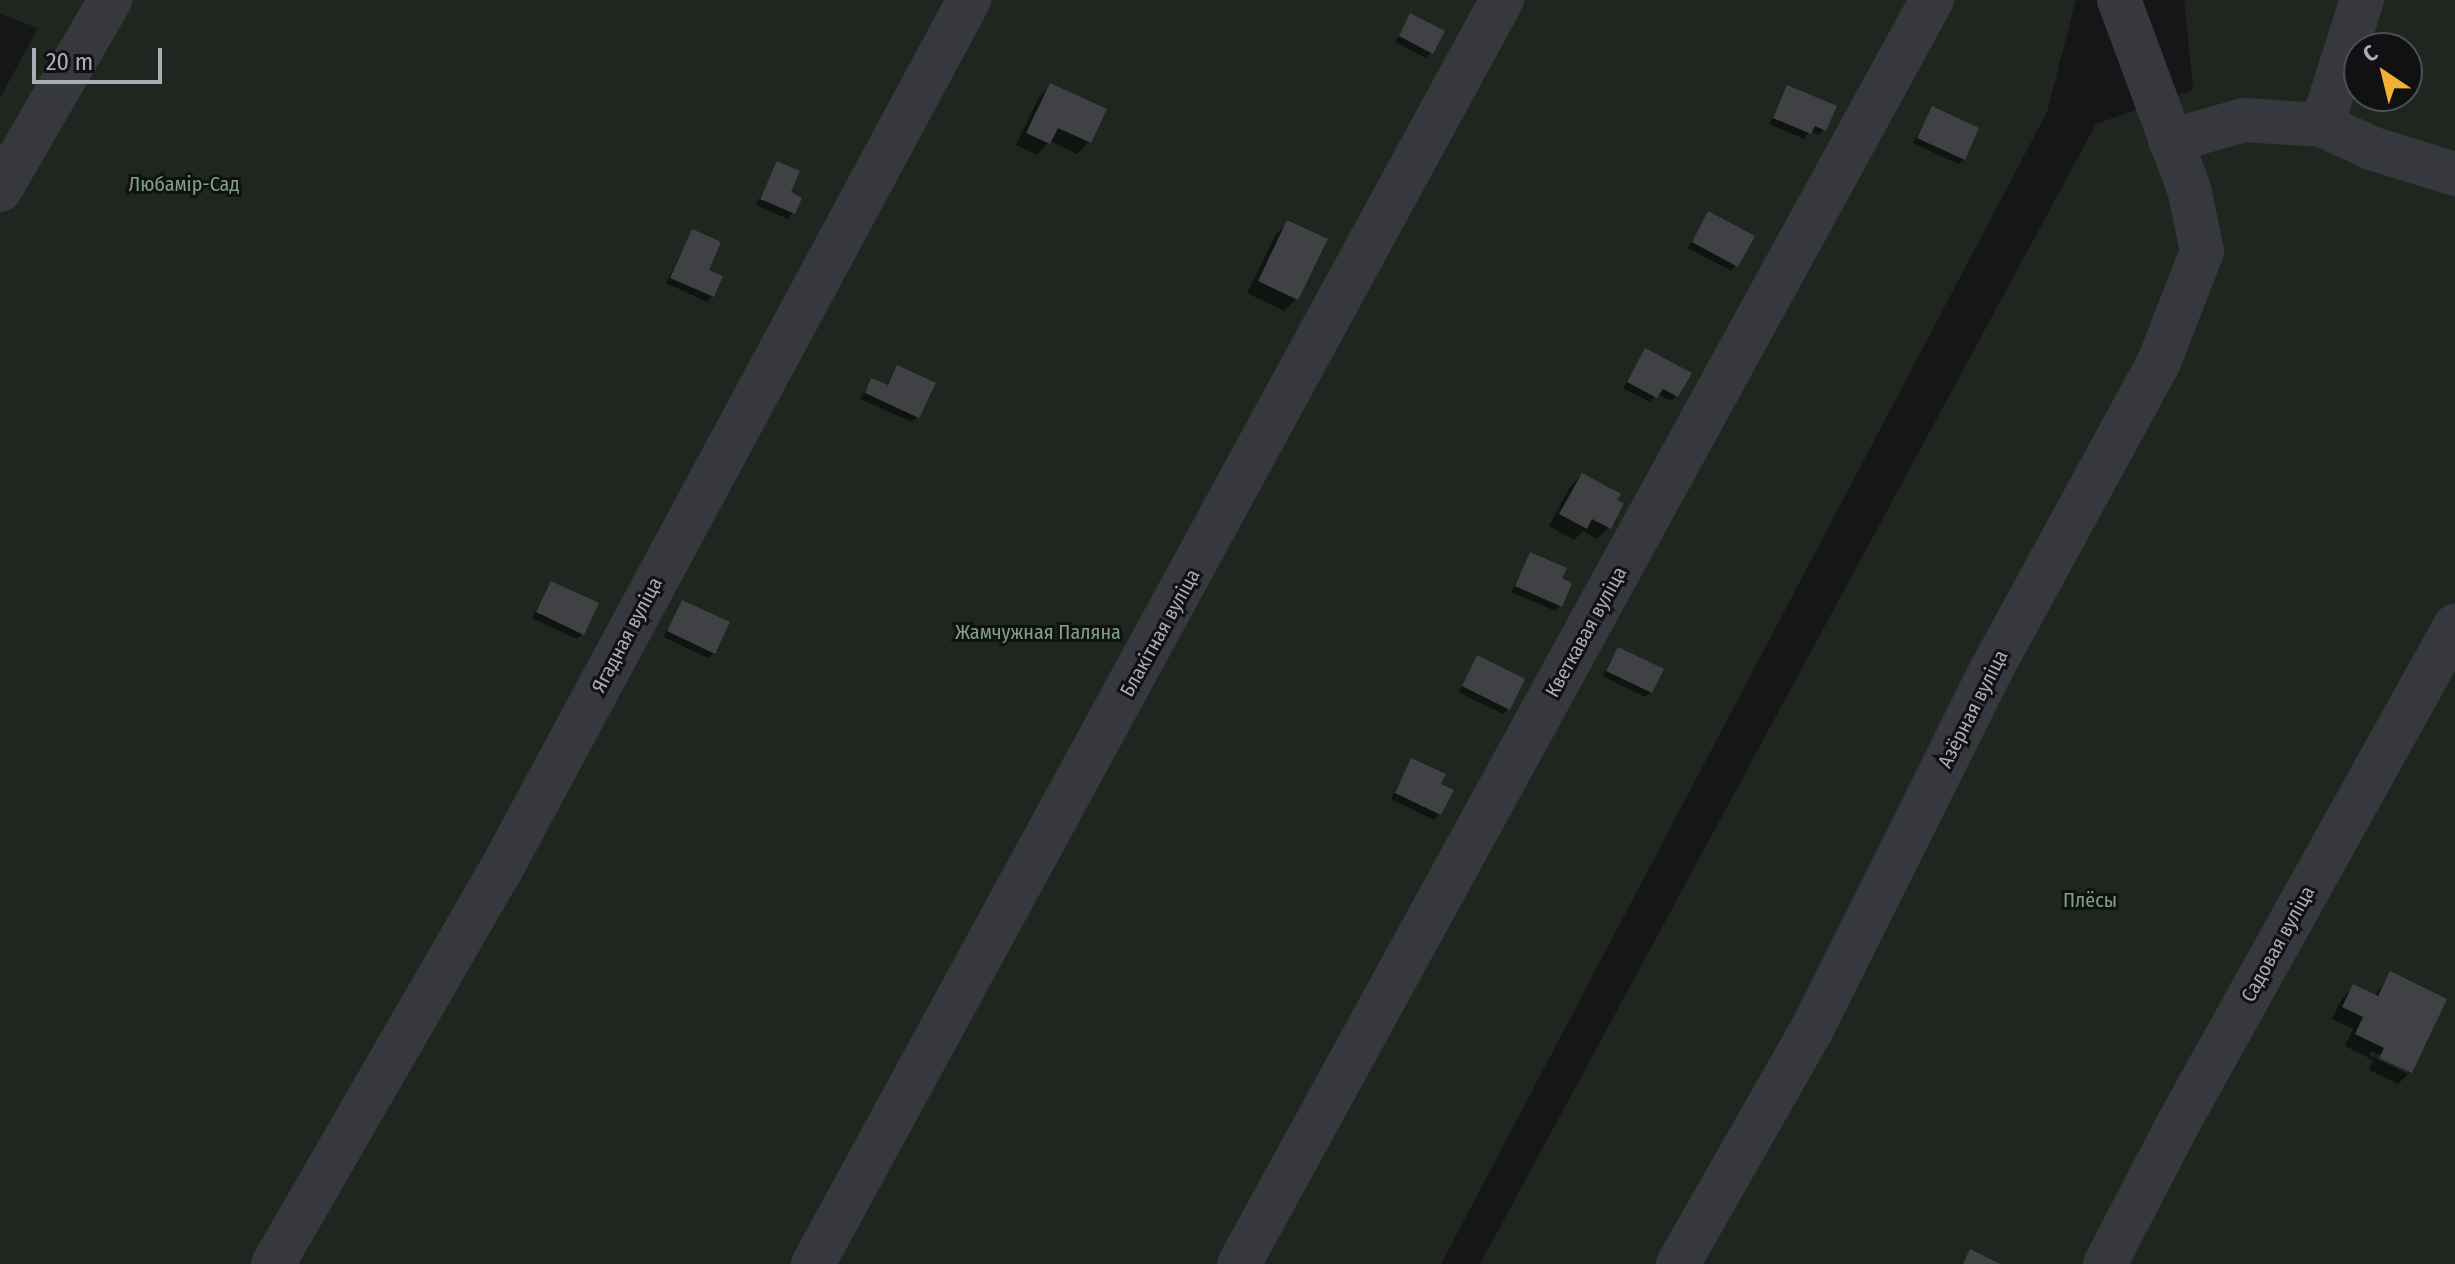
<!DOCTYPE html>
<meta charset="utf-8">
<style>
body{margin:0}
#map{position:relative;width:2455px;height:1264px;overflow:hidden;background:#161618;font-family:"Fira Sans Condensed",sans-serif}
div>[style]{position:absolute}
.green>*{inset:0;background:#1e261f}
.shadow>*{inset:0;background:#0007}
.building>*{inset:0;background:#404145}
.minor>*{height:44px;margin:-22px;padding:0 22px;transform-origin:22px;border-radius:22px;background:#37383d}
span{translate:-50% -50%;white-space:nowrap;text-align:center;line-height:1.15;-webkit-text-stroke:6px #111113;paint-order:stroke}
.park-label{font-size:20px;color:#7fa381}
.street-label{font-size:20px;color:#a8adb8}
.north{position:absolute;left:2343px;top:32px;width:80px;height:80px;box-sizing:border-box;background:#111113;border:2px solid #4d4f55;border-radius:50%;rotate:325deg;font-size:22px;font-weight:700;line-height:32px;text-align:center;color:#a8adb8}
.north::after{content:'';display:block;margin:auto;width:28px;height:36px;background:#f2b134;clip-path:polygon(50% 0,100% 100%,50% 72%,0 100%)}
.scale{position:absolute;left:32px;top:48px;width:130px;height:36px;box-sizing:border-box;border:4px solid #a8adb8;border-top:0;padding-left:10px;font-size:24px;line-height:28px;white-space:nowrap;color:#a8adb8;-webkit-text-stroke:6px #111113;paint-order:stroke}
</style>
<div id="map">
<div class="green">
<div style="clip-path:polygon(0 0,2076px 0,2047px 112px,1441px 1264px,0 1264px,0 98px,38px 28px,0 14px)"></div>
<div style="clip-path:polygon(evenodd,2184px 0,2455px 0,2455px 1264px,1480px 1264px,2096px 124px,2193px 90px,2184px 0,2359px 48px,2407px 48px,2407px 96px,2359px 96px,2359px 48px)"></div>
</div>
<div class="shadow">
<div style="clip-path:polygon(1411px 16px,1432px 52px,1426px 58px,1395px 42px)"></div>
<div style="clip-path:polygon(1051px 85px,1089px 142px,1077px 154px,1050px 141px,1037px 155px,1016px 145px,1039px 97px)"></div>
<div style="clip-path:polygon(1788px 88px,1825px 129px,1819px 135px,1810px 131px,1804px 139px,1769px 124px)"></div>
<div style="clip-path:polygon(1932px 109px,1964px 159px,1958px 164px,1913px 143px)"></div>
<div style="clip-path:polygon(777px 163px,793px 213px,788px 219px,756px 205px)"></div>
<div style="clip-path:polygon(1709px 213px,1736px 265px,1731px 271px,1688px 248px)"></div>
<div style="clip-path:polygon(1288px 222px,1325px 240px,1296px 299px,1284px 311px,1247px 293px,1276px 234px)"></div>
<div style="clip-path:polygon(692px 232px,712px 296px,707px 302px,666px 283px)"></div>
<div style="clip-path:polygon(1646px 350px,1676px 396px,1671px 401px,1657px 394px,1650px 402px,1623px 388px)"></div>
<div style="clip-path:polygon(897px 368px,918px 417px,912px 422px,860px 399px,872px 380px,886px 386px)"></div>
<div style="clip-path:polygon(1582px 475px,1609px 527px,1597px 539px,1583px 531px,1574px 540px,1549px 526px,1570px 487px)"></div>
<div style="clip-path:polygon(1531px 555px,1560px 579px,1560px 606px,1555px 611px,1511px 592px)"></div>
<div style="clip-path:polygon(551px 583px,582px 634px,577px 639px,532px 618px)"></div>
<div style="clip-path:polygon(683px 602px,714px 653px,708px 658px,663px 637px)"></div>
<div style="clip-path:polygon(1618px 649px,1651px 692px,1645px 697px,1602px 676px)"></div>
<div style="clip-path:polygon(1478px 658px,1508px 709px,1503px 714px,1458px 692px)"></div>
<div style="clip-path:polygon(1412px 760px,1438px 785px,1439px 814px,1434px 820px,1391px 799px)"></div>
<div style="clip-path:polygon(evenodd,2391px 974px,2445px 1000px,2410px 1072px,2398px 1084px,2369px 1070px,2373px 1060px,2345px 1046px,2353px 1029px,2332px 1019px,2342px 999px,2353px 987px,2374px 996px,2391px 974px,2371px 1051px,2408px 1070px,2408px 1074px,2369px 1055px,2371px 1051px)"></div>
</div>
<div class="building">
<div style="clip-path:polygon(1410px 13px,1445px 31px,1433px 54px,1399px 36px)"></div>
<div style="clip-path:polygon(1050px 83px,1107px 109px,1091px 143px,1058px 128px,1050px 144px,1026px 133px)"></div>
<div style="clip-path:polygon(1787px 85px,1837px 106px,1826px 131px,1815px 126px,1811px 134px,1773px 118px)"></div>
<div style="clip-path:polygon(1932px 106px,1979px 128px,1965px 160px,1917px 138px)"></div>
<div style="clip-path:polygon(777px 161px,800px 171px,791px 192px,802px 198px,795px 214px,760px 199px)"></div>
<div style="clip-path:polygon(1708px 211px,1755px 236px,1738px 267px,1692px 242px)"></div>
<div style="clip-path:polygon(1287px 220px,1328px 239px,1298px 300px,1258px 281px)"></div>
<div style="clip-path:polygon(692px 229px,721px 242px,709px 270px,723px 276px,714px 297px,670px 278px)"></div>
<div style="clip-path:polygon(1645px 348px,1692px 373px,1678px 397px,1663px 389px,1657px 398px,1627px 382px)"></div>
<div style="clip-path:polygon(897px 365px,936px 383px,919px 418px,865px 393px,871px 378px,888px 385px)"></div>
<div style="clip-path:polygon(1582px 473px,1621px 494px,1617px 500px,1624px 503px,1611px 529px,1592px 519px,1587px 529px,1559px 514px)"></div>
<div style="clip-path:polygon(1530px 552px,1567px 568px,1562px 578px,1572px 583px,1562px 607px,1515px 586px)"></div>
<div style="clip-path:polygon(551px 581px,599px 603px,584px 635px,536px 612px)"></div>
<div style="clip-path:polygon(682px 600px,730px 622px,715px 654px,667px 631px)"></div>
<div style="clip-path:polygon(1618px 647px,1664px 669px,1652px 693px,1606px 671px)"></div>
<div style="clip-path:polygon(1477px 655px,1525px 679px,1510px 710px,1462px 686px)"></div>
<div style="clip-path:polygon(1411px 758px,1446px 774px,1441px 784px,1454px 790px,1441px 815px,1395px 793px)"></div>
<div style="clip-path:polygon(2390px 971px,2447px 999px,2412px 1073px,2379px 1058px,2384px 1048px,2355px 1034px,2363px 1017px,2342px 1007px,2353px 984px,2378px 996px)"></div>
<div style="clip-path:polygon(1970px 1249px,2000px 1264px,1963px 1264px)"></div>
</div>
<div class="minor">
<div style="left:2322px;top:125px;width:131px;rotate:-72.3deg"></div>
<div style="left:2170px;top:141px;width:77px;rotate:-15.8deg"></div>
<div style="left:2244px;top:120px;width:78px;rotate:3.7deg"></div>
<div style="left:2322px;top:125px;width:54px;rotate:25.1deg"></div>
<div style="left:2371px;top:148px;width:88px;rotate:17.2deg"></div>
<div style="left:0;top:190px;width:220px;rotate:-59.9deg"></div>
<div style="left:273px;top:1264px;width:449px;rotate:-60deg"></div>
<div style="left:498px;top:875px;width:994px;rotate:-61.71deg"></div>
<div style="left:813px;top:1264px;width:1440px;rotate:-61.41deg"></div>
<div style="left:1239px;top:1264px;width:1442px;rotate:-61.27deg"></div>
<div style="left:1678px;top:1264px;width:268px;rotate:-60.3deg"></div>
<div style="left:1811px;top:1031px;width:401px;rotate:-63.5deg"></div>
<div style="left:1990px;top:672px;width:353px;rotate:-61.4deg"></div>
<div style="left:2159px;top:362px;width:119px;rotate:-68.8deg"></div>
<div style="left:2202px;top:251px;width:63px;rotate:-101.8deg"></div>
<div style="left:2189px;top:189px;width:202px;rotate:-110.3deg"></div>
<div style="left:2105px;top:1264px;width:160px;rotate:-62.5deg"></div>
<div style="left:2179px;top:1122px;width:568px;rotate:-60.91deg"></div>
</div>
<div class="park-label">
<span style="left:184px;top:184px">Любамір-Сад</span>
<span style="left:1038px;top:632px">Жамчужная Паляна</span>
<span style="left:2090px;top:900px">Плёсы</span>
</div>
<div class="street-label">
<span style="left:1586px;top:632px;rotate:-61deg">Кветкавая вуліца</span>
<span style="left:1160px;top:633px;rotate:-61deg">Блакітная вуліца</span>
<span style="left:627px;top:635px;rotate:-62deg">Ягадная вуліца</span>
<span style="left:1973px;top:709px;rotate:-63deg">Азёрная вуліца</span>
<span style="left:2278px;top:944px;rotate:-61deg">Садовая вуліца</span>
</div>
<div class="north">С</div>
<div class="scale">20 m</div>
</div>
